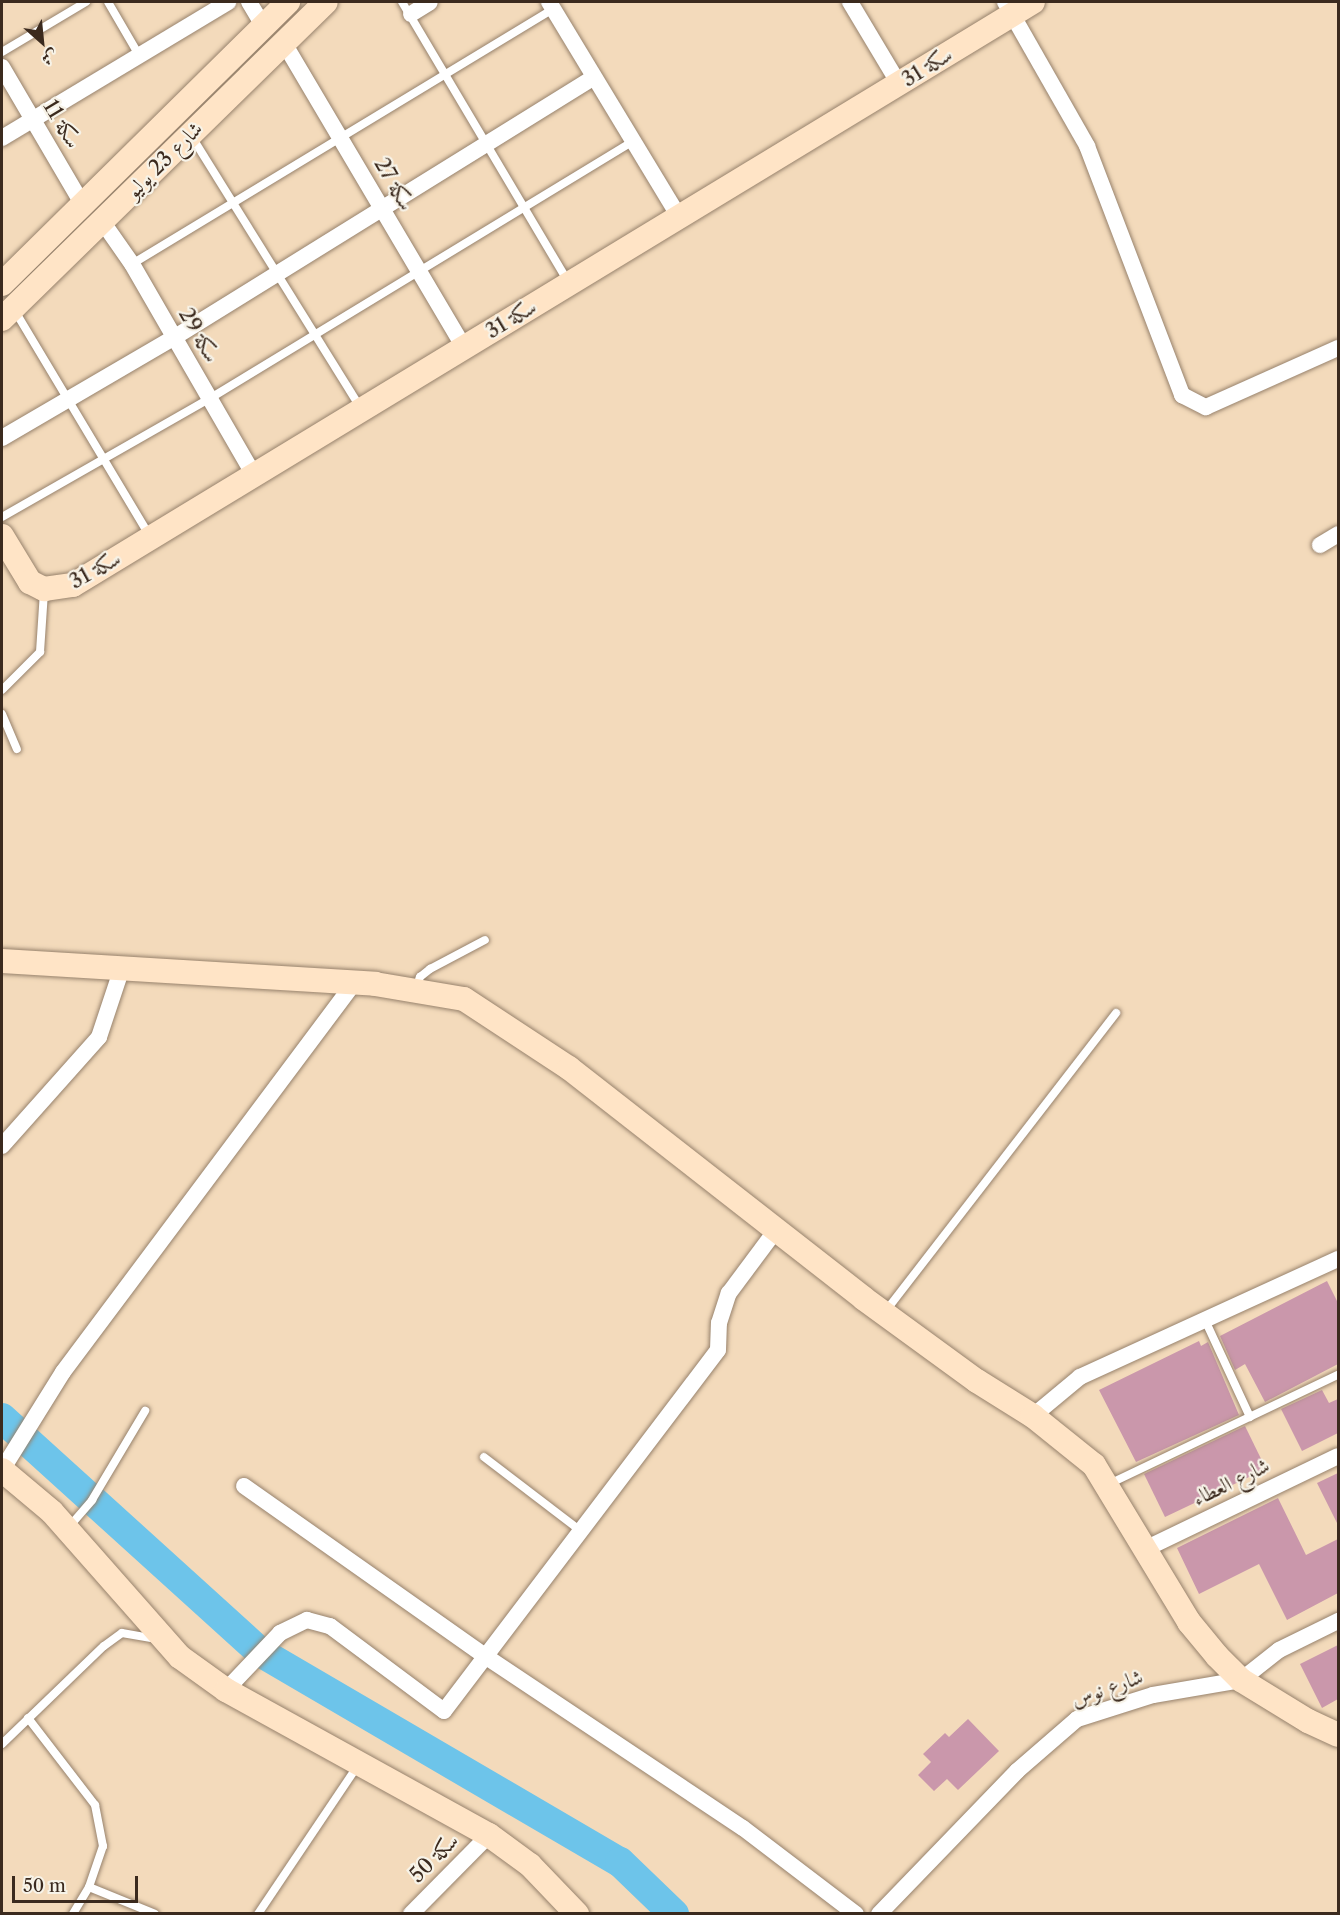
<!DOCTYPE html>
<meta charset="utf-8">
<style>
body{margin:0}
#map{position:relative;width:1340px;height:1915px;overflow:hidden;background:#f3dabb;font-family:"Libre Caslon Text",Amiri,serif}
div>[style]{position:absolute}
.river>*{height:30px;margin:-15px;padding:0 15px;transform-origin:15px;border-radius:15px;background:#6dc4ea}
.building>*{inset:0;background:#ca97ab}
.roads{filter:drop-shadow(0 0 2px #97826c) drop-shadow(0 0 2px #97826c)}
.lane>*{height:8px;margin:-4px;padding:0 4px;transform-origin:4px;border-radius:4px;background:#fff}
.street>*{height:16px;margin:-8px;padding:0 8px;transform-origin:8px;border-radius:8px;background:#fff}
.secondary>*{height:24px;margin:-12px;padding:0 12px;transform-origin:12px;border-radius:12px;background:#ffe4c6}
span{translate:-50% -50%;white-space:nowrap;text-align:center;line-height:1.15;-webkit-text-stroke:4.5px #f7f3e8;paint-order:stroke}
.street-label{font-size:21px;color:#3b2a1e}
.frame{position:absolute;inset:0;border:3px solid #3b2a1e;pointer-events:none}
.north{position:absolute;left:12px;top:12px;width:60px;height:60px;-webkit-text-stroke:4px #f7f3e8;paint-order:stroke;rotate:153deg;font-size:16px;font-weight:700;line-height:24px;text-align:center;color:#3b2a1e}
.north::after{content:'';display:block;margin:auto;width:21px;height:27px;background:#3b2a1e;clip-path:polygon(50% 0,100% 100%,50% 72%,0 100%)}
.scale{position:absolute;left:12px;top:1876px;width:126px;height:27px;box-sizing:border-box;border:3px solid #3b2a1e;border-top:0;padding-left:8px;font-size:18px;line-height:21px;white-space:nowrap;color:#3b2a1e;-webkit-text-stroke:4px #f7f3e8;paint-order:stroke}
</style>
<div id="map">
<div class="river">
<div style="left:2px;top:1418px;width:348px;rotate:42.2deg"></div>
<div style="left:260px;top:1652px;width:417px;rotate:30.3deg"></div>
<div style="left:620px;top:1862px;width:75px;rotate:43.9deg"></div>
</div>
<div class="building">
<div style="clip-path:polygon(1327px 1281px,1338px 1303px,1338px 1364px,1265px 1402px,1245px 1364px,1235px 1370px,1220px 1336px)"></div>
<div style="clip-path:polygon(1199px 1341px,1201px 1346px,1208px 1342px,1239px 1415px,1136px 1462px,1099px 1390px)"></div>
<div style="clip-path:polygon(1322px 1390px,1329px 1403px,1338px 1399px,1338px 1433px,1302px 1451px,1281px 1409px)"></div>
<div style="clip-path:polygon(1245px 1426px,1266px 1469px,1165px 1517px,1144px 1474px)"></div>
<div style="clip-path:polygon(1338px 1473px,1338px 1525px,1317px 1483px)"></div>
<div style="clip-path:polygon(1278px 1498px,1306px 1555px,1338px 1539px,1338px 1593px,1287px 1620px,1259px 1564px,1199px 1594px,1177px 1548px)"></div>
<div style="clip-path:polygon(1338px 1645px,1338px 1699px,1322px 1708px,1300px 1664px)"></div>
<div style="clip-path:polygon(968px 1719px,999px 1751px,958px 1790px,947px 1779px,934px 1791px,918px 1775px,931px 1762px,923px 1754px,945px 1733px,949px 1737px)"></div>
</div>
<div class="roads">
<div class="lane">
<div style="left:108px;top:2px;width:61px;rotate:59.7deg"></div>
<div style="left:402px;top:2px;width:327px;rotate:59.3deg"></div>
<div style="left:2px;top:52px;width:98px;rotate:-30.8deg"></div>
<div style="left:192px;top:137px;width:320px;rotate:58.1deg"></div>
<div style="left:132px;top:264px;width:494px;rotate:-31.2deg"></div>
<div style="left:15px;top:311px;width:263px;rotate:59.1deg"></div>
<div style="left:2px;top:517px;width:238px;rotate:-29.7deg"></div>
<div style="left:209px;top:399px;width:496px;rotate:-31.3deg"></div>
<div style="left:2px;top:690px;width:54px;rotate:-45deg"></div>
<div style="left:40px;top:652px;width:60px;rotate:-86.2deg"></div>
<div style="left:2px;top:714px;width:38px;rotate:67deg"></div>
<div style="left:416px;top:989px;width:13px;rotate:-72deg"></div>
<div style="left:420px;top:977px;width:13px;rotate:-39deg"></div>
<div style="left:430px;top:969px;width:62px;rotate:-27.8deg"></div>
<div style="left:885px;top:1312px;width:378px;rotate:-52.3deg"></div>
<div style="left:1205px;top:1320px;width:107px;rotate:65.1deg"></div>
<div style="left:484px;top:1457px;width:123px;rotate:37.4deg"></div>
<div style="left:1109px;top:1484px;width:254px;rotate:-25.5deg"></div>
<div style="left:68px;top:1528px;width:37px;rotate:-49deg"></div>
<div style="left:92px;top:1500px;width:104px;rotate:-59.2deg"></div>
<div style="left:28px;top:1718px;width:110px;rotate:52.4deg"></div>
<div style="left:95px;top:1805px;width:42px;rotate:79deg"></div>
<div style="left:103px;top:1846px;width:43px;rotate:108.9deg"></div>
<div style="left:89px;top:1887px;width:31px;rotate:121deg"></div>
<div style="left:2px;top:1744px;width:141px;rotate:-43.9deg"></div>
<div style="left:104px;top:1646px;width:22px;rotate:-36deg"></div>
<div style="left:122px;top:1633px;width:34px;rotate:10deg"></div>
<div style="left:89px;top:1887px;width:71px;rotate:22.2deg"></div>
<div style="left:258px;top:1914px;width:179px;rotate:-56.1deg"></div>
</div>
<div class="street">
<div style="left:249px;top:2px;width:27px;rotate:59deg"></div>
<div style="left:549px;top:2px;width:251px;rotate:58.8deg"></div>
<div style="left:850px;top:2px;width:96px;rotate:59.1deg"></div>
<div style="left:1005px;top:2px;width:166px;rotate:60.3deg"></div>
<div style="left:1087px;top:146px;width:267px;rotate:69.1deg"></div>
<div style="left:1182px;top:395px;width:27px;rotate:27deg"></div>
<div style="left:1206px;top:407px;width:145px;rotate:-24.1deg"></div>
<div style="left:411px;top:14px;width:22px;rotate:-32deg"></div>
<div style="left:284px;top:43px;width:353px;rotate:59.4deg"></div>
<div style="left:2px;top:67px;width:160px;rotate:59.6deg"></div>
<div style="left:2px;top:138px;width:264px;rotate:-31deg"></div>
<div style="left:102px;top:221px;width:52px;rotate:55.1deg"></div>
<div style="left:132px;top:264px;width:242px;rotate:60deg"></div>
<div style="left:2px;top:438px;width:200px;rotate:-30.3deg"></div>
<div style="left:175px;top:337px;width:492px;rotate:-31.8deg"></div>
<div style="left:1320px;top:545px;width:21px;rotate:-31deg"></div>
<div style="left:2px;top:1146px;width:146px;rotate:-48.3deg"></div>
<div style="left:99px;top:1037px;width:73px;rotate:-71.6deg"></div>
<div style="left:1033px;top:1416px;width:61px;rotate:-39.7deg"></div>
<div style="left:1080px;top:1377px;width:284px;rotate:-24.6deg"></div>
<div style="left:2px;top:1470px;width:115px;rotate:-58.1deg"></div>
<div style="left:63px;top:1372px;width:486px;rotate:-53.2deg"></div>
<div style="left:244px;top:1486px;width:299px;rotate:35.2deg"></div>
<div style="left:488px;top:1658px;width:306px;rotate:33.7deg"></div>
<div style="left:743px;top:1828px;width:142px;rotate:37.3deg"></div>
<div style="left:1143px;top:1550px;width:216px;rotate:-25.7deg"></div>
<div style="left:226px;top:1690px;width:79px;rotate:-46.5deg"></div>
<div style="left:280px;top:1633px;width:30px;rotate:-26deg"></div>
<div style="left:307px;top:1620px;width:24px;rotate:15deg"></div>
<div style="left:330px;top:1626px;width:142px;rotate:36.7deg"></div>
<div style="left:444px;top:1711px;width:453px;rotate:-52.8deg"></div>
<div style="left:718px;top:1350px;width:27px;rotate:-88deg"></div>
<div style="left:719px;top:1323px;width:32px;rotate:-72deg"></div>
<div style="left:729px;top:1293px;width:79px;rotate:-53.3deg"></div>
<div style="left:411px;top:1914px;width:111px;rotate:-45.4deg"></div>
<div style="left:879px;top:1914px;width:199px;rotate:-46deg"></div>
<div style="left:1017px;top:1771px;width:79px;rotate:-40.9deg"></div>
<div style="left:1077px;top:1719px;width:80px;rotate:-17.5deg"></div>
<div style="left:1153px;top:1695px;width:89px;rotate:-9.7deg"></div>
<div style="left:1241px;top:1680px;width:48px;rotate:-38.3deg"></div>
<div style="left:1279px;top:1650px;width:66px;rotate:-26.2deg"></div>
</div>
<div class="secondary">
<div style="left:2px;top:284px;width:402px;rotate:-44.6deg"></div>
<div style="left:2px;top:319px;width:453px;rotate:-44.4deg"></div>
<div style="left:2px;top:536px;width:54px;rotate:58.7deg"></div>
<div style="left:30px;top:582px;width:16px;rotate:27deg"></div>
<div style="left:44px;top:589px;width:29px;rotate:-8deg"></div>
<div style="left:73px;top:585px;width:1123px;rotate:-31.27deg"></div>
<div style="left:2px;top:961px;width:374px;rotate:3.5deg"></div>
<div style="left:375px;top:984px;width:90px;rotate:9.6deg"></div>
<div style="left:464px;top:999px;width:126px;rotate:33.3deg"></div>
<div style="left:569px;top:1068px;width:373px;rotate:38deg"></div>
<div style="left:863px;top:1298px;width:141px;rotate:36.1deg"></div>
<div style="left:977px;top:1381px;width:66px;rotate:32deg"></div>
<div style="left:1033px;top:1416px;width:78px;rotate:38.8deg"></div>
<div style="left:1094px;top:1465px;width:184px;rotate:58.8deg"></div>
<div style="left:1189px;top:1622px;width:44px;rotate:50.5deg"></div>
<div style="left:1217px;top:1656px;width:34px;rotate:45deg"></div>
<div style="left:1241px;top:1680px;width:79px;rotate:31.5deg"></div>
<div style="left:1308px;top:1721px;width:33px;rotate:25deg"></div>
<div style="left:2px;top:1470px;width:65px;rotate:40deg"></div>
<div style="left:52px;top:1512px;width:193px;rotate:48.6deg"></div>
<div style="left:180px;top:1657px;width:57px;rotate:35.7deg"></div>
<div style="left:226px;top:1690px;width:300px;rotate:28.9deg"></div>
<div style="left:489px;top:1835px;width:51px;rotate:36.2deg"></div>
<div style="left:530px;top:1865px;width:68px;rotate:46.2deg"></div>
</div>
</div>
<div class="street-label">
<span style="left:927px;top:67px;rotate:-32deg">سكة 31</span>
<span style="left:62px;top:124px;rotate:59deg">سكة 11</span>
<span style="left:164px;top:160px;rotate:-45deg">شارع 23 يوليو</span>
<span style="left:394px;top:184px;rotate:60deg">سكة 27</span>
<span style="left:511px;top:319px;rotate:-31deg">سكة 31</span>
<span style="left:199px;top:335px;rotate:60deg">سكة 29</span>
<span style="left:95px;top:570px;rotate:-29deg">سكة 31</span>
<span style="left:1231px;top:1482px;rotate:-26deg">شارع العطاء</span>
<span style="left:1107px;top:1688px;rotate:-19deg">شارع نوس</span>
<span style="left:434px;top:1858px;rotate:-45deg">سكة 50</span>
</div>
<div class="frame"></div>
<div class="north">ش</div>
<div class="scale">50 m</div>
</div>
